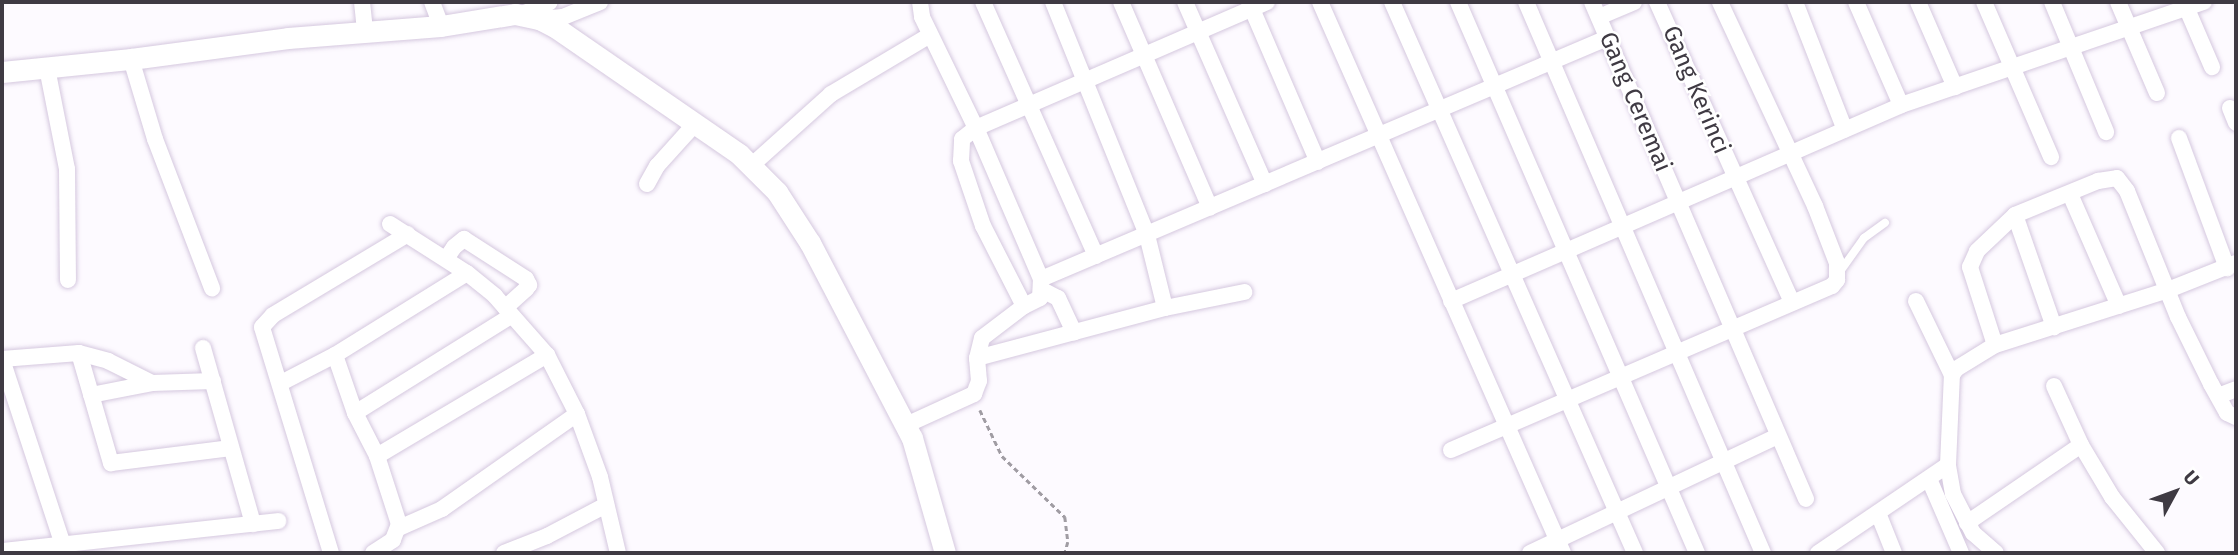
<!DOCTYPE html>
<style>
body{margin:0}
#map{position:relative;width:2238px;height:555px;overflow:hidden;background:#fdfaff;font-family:"Fira Sans",sans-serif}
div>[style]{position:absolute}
.path>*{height:2.5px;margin-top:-1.25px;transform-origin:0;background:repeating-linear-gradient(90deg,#a09ca3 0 5px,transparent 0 8.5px)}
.roads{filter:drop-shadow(0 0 2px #d5c8df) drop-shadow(0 0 2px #d5c8df)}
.lane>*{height:8px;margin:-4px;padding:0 4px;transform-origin:4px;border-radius:4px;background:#fff}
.street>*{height:16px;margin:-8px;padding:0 8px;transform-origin:8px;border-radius:8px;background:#fff}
.secondary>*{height:21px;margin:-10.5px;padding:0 10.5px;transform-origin:10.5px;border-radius:10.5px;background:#fff}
span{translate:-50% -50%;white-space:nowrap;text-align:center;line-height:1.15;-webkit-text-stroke:5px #fff;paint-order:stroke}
.street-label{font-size:24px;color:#3f3a43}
.frame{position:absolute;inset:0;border:4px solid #3f3a43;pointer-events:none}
.north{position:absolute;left:2140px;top:457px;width:70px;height:70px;-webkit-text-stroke:5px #fff;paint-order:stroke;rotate:49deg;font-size:19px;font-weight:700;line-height:28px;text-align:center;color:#3f3a43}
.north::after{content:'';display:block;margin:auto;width:24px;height:32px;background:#3f3a43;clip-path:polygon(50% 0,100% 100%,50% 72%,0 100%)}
</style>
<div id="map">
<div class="path">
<div style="left:980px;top:410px;width:51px;rotate:64.4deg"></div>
<div style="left:1002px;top:456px;width:88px;rotate:44.1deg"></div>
<div style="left:1065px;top:517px;width:25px;rotate:83deg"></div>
<div style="left:1068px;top:542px;width:11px;rotate:105deg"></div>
</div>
<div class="roads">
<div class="lane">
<div style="left:1839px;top:273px;width:43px;rotate:-54.5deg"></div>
<div style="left:1864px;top:238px;width:26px;rotate:-36deg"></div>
</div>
<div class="street">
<div style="left:362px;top:2px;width:30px;rotate:84deg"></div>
<div style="left:432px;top:2px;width:26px;rotate:69deg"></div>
<div style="left:920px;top:2px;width:15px;rotate:82deg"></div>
<div style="left:922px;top:17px;width:123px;rotate:64.1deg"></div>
<div style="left:976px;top:128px;width:164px;rotate:66.7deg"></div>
<div style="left:1041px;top:279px;width:19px;rotate:93deg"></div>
<div style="left:1040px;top:298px;width:18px;rotate:153deg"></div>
<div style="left:1024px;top:306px;width:53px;rotate:142.7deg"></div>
<div style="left:982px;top:338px;width:21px;rotate:104deg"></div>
<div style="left:977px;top:358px;width:195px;rotate:-14.9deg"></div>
<div style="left:1165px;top:308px;width:81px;rotate:-11.4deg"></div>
<div style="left:983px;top:2px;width:278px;rotate:66deg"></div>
<div style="left:1053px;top:2px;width:251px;rotate:68deg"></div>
<div style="left:1147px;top:235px;width:75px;rotate:76.1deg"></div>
<div style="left:1121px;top:2px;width:224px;rotate:66.6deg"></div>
<div style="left:1185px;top:2px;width:199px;rotate:66.3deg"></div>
<div style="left:1249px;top:2px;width:174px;rotate:66.7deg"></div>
<div style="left:1320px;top:2px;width:602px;rotate:66.2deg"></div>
<div style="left:1392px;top:2px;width:602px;rotate:66.2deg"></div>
<div style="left:1458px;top:2px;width:601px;rotate:66.55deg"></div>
<div style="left:1526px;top:2px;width:600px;rotate:66.73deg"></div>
<div style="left:1592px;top:2px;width:541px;rotate:66.7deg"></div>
<div style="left:1657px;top:2px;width:329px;rotate:65.8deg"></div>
<div style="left:1795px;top:2px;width:137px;rotate:68.7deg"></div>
<div style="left:1856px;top:2px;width:112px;rotate:66.4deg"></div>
<div style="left:1918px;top:2px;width:93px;rotate:66.5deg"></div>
<div style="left:1984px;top:2px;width:169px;rotate:66.6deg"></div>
<div style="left:2052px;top:2px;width:141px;rotate:67.4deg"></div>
<div style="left:2118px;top:2px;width:99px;rotate:66.8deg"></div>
<div style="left:2184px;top:2px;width:71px;rotate:66.7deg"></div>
<div style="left:522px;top:14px;width:30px;rotate:-23deg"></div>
<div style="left:1599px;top:17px;width:38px;rotate:-23deg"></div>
<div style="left:539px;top:19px;width:24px;rotate:-5deg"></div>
<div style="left:563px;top:17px;width:40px;rotate:-22deg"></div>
<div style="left:131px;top:59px;width:84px;rotate:73.3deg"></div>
<div style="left:155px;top:139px;width:160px;rotate:69.1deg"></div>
<div style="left:47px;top:68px;width:103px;rotate:78.8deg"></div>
<div style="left:67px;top:169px;width:111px;rotate:89.5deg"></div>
<div style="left:2230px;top:108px;width:16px;rotate:68deg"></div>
<div style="left:2179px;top:138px;width:139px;rotate:69.7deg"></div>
<div style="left:752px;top:165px;width:106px;rotate:-41.9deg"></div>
<div style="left:831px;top:94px;width:115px;rotate:-30.8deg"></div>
<div style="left:647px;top:184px;width:21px;rotate:-61deg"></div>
<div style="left:657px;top:166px;width:57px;rotate:-47.9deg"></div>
<div style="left:2070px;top:194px;width:122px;rotate:66.4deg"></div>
<div style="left:2015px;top:215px;width:119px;rotate:70.8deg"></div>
<div style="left:390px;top:224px;width:91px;rotate:32.5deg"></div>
<div style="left:467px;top:273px;width:36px;rotate:39deg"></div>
<div style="left:495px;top:296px;width:79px;rotate:48.6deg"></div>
<div style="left:547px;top:355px;width:66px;rotate:63deg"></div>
<div style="left:577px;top:414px;width:165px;rotate:144.9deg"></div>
<div style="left:442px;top:509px;width:47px;rotate:156.2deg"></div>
<div style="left:446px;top:259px;width:14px;rotate:-56deg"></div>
<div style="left:454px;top:247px;width:13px;rotate:-39deg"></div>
<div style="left:464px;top:239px;width:74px;rotate:32.8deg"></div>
<div style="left:526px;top:279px;width:7px;rotate:63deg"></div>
<div style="left:529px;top:285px;width:5px;rotate:127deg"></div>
<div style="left:526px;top:289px;width:28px;rotate:138deg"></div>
<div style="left:1041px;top:279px;width:615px;rotate:-23.06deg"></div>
<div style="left:1042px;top:290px;width:18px;rotate:27deg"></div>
<div style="left:1058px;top:298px;width:38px;rotate:65deg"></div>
<div style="left:1451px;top:301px;width:491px;rotate:-23.5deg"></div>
<div style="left:1901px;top:105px;width:320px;rotate:-18.8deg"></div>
<div style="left:1916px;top:301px;width:82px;rotate:64.1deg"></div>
<div style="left:1024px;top:306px;width:90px;rotate:-117.1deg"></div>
<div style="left:983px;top:226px;width:69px;rotate:-108.7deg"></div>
<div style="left:961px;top:161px;width:22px;rotate:-87deg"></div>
<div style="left:962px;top:139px;width:18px;rotate:-38deg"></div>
<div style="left:976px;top:128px;width:317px;rotate:-23.4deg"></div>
<div style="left:1995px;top:345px;width:82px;rotate:-107.8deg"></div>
<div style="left:1970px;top:267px;width:17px;rotate:-66deg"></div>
<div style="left:1977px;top:251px;width:52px;rotate:-43.5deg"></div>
<div style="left:2015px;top:215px;width:90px;rotate:-22.3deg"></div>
<div style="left:2098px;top:181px;width:19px;rotate:-9deg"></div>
<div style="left:2117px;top:178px;width:16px;rotate:52deg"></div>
<div style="left:2127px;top:191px;width:136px;rotate:68deg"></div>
<div style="left:2178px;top:317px;width:75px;rotate:63.8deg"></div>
<div style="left:2211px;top:384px;width:33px;rotate:61deg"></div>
<div style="left:2227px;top:413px;width:10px;rotate:24deg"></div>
<div style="left:203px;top:348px;width:183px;rotate:74.1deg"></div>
<div style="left:79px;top:353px;width:115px;rotate:73.8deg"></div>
<div style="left:111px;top:463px;width:121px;rotate:-7.1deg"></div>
<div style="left:335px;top:355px;width:61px;rotate:71deg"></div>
<div style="left:355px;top:413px;width:48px;rotate:62.9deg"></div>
<div style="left:377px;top:456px;width:71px;rotate:72.1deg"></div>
<div style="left:399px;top:524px;width:17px;rotate:111deg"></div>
<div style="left:393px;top:540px;width:24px;rotate:147deg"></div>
<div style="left:281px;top:383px;width:61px;rotate:-27.4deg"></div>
<div style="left:335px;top:355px;width:155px;rotate:-31.8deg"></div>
<div style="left:2054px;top:386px;width:65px;rotate:65.4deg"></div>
<div style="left:2081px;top:445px;width:61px;rotate:59.2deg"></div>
<div style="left:2112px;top:497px;width:72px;rotate:51.2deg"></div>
<div style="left:91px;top:395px;width:62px;rotate:-11.1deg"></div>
<div style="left:2218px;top:396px;width:19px;rotate:-21deg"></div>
<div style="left:355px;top:413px;width:184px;rotate:-31.9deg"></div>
<div style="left:577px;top:414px;width:67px;rotate:69.9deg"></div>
<div style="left:600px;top:477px;width:78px;rotate:76.7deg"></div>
<div style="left:906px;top:425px;width:75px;rotate:-24.5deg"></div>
<div style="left:974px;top:394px;width:14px;rotate:-69deg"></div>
<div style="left:979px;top:381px;width:23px;rotate:-95deg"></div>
<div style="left:1451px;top:450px;width:415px;rotate:-23.3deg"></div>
<div style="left:1832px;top:286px;width:8px;rotate:-50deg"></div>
<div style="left:1837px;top:280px;width:17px;rotate:-90deg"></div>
<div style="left:1837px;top:263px;width:61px;rotate:-111.1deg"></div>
<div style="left:1815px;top:206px;width:225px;rotate:-115deg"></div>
<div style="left:377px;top:456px;width:198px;rotate:-30.7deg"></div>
<div style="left:1929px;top:479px;width:81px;rotate:66.6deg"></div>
<div style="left:1878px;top:513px;width:43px;rotate:68.2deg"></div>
<div style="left:1967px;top:523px;width:138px;rotate:-34.4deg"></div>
<div style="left:63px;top:545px;width:196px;rotate:-108.2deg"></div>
<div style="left:2px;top:359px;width:77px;rotate:-4.5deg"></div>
<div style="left:79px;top:353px;width:30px;rotate:15deg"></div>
<div style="left:108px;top:361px;width:49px;rotate:26.6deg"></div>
<div style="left:152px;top:383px;width:61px;rotate:-1.9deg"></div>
<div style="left:2px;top:551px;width:278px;rotate:-6.2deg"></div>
<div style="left:331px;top:553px;width:236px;rotate:-107deg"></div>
<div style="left:262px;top:327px;width:16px;rotate:-47deg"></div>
<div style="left:273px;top:315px;width:157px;rotate:-31deg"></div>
<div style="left:504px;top:553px;width:46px;rotate:-21.6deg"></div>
<div style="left:547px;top:536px;width:67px;rotate:-27.7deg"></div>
<div style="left:1530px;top:553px;width:274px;rotate:-25.3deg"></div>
<div style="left:1818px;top:553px;width:157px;rotate:-34.1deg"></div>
<div style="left:1996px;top:553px;width:30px;rotate:-139deg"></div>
<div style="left:1973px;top:533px;width:44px;rotate:-117.1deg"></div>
<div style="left:1953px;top:494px;width:29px;rotate:-100deg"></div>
<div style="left:1948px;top:465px;width:90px;rotate:-87.5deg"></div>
<div style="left:1952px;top:375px;width:7px;rotate:-56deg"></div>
<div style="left:1956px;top:369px;width:46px;rotate:-31.6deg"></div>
<div style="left:1995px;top:345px;width:182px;rotate:-17.6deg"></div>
<div style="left:2168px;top:290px;width:73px;rotate:-21.7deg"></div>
</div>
<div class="secondary">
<div style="left:2px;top:72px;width:130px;rotate:-5.8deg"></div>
<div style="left:131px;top:59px;width:158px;rotate:-7.6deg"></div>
<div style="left:288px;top:38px;width:153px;rotate:-4.5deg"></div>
<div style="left:441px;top:26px;width:75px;rotate:-9.2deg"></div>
<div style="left:515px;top:14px;width:25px;rotate:12deg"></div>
<div style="left:539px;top:19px;width:18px;rotate:27deg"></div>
<div style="left:555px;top:27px;width:224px;rotate:34.6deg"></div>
<div style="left:739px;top:154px;width:54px;rotate:45deg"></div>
<div style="left:777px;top:192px;width:61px;rotate:57.1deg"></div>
<div style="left:810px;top:243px;width:220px;rotate:62.4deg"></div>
<div style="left:912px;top:438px;width:120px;rotate:74deg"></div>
</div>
</div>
<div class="street-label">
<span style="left:1696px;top:90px;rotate:67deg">Gang Kerinci</span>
<span style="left:1635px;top:102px;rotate:67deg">Gang Ceremai</span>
</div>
<div class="frame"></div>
<div class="north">U</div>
</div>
